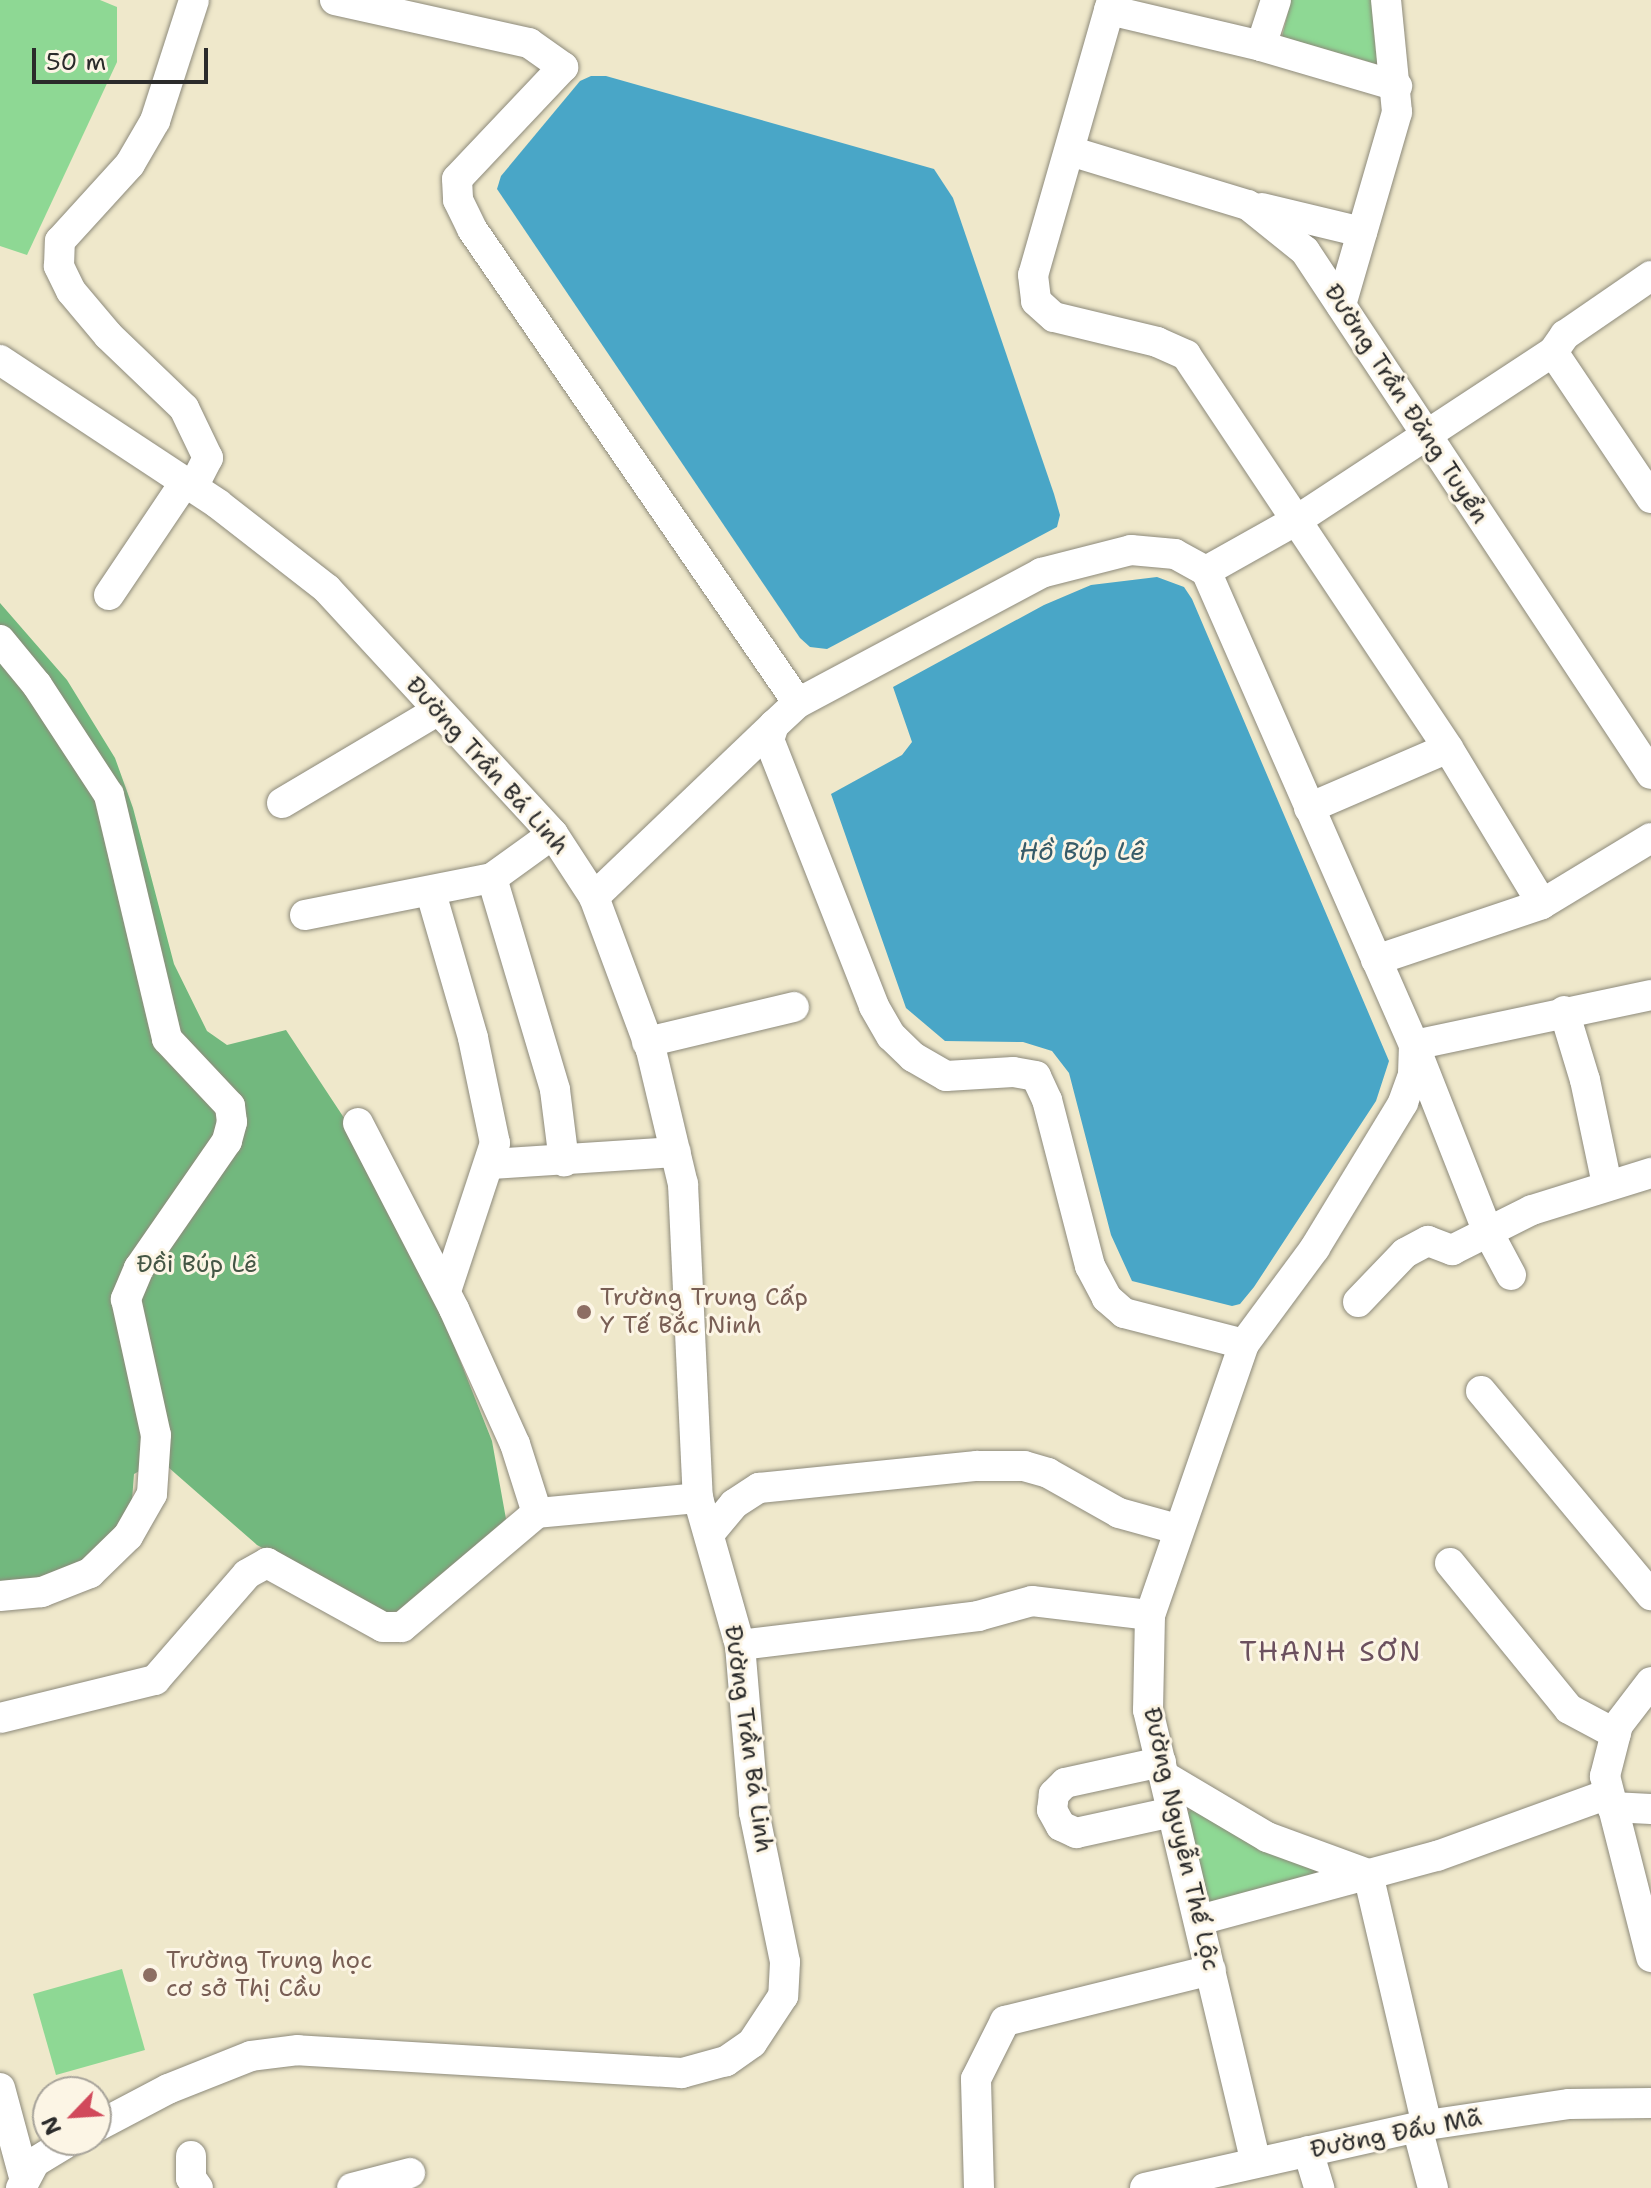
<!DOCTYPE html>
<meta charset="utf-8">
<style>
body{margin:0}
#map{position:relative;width:1651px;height:2188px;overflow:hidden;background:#efe8cb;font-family:"Shantell Sans",sans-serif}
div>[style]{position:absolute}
.green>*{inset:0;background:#8ed894}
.forest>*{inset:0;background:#72b87e}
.water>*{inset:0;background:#49a6c7}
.roads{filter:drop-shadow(0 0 2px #8d8a7b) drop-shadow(0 0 2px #8d8a7b)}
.minor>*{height:30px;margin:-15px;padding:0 15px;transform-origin:15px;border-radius:15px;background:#fff}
.dots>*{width:22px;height:22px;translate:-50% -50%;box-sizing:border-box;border:4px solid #fcf5e5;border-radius:50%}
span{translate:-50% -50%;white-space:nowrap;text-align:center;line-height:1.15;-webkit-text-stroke:6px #fcf5e5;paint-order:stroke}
.street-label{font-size:24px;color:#2b2b2b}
.park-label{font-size:24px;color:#445645}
.education-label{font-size:24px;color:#785e54}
.left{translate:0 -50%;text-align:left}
.water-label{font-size:26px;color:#375c69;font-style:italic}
.quarter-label{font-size:28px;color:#6b505e;letter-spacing:2px}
.north{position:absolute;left:32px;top:2076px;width:80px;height:80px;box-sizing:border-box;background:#fcf5e5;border:2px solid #a8a49b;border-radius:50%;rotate:245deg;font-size:22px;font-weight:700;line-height:32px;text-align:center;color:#2b2b2b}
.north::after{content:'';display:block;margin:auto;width:28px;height:36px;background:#d1495b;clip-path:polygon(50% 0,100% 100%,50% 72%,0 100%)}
.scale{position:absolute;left:32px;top:48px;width:176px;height:36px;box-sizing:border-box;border:4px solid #2b2b2b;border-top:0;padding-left:10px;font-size:24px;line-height:28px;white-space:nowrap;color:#2b2b2b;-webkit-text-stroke:6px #fcf5e5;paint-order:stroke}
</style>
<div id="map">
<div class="green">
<div style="clip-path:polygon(0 0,100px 0,117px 7px,117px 62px,27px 255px,0 246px)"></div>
<div style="clip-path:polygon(1291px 0,1376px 0,1380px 65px,1282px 37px)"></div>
<div style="clip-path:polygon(1194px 1807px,1329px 1870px,1206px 1907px,1184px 1816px)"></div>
<div style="clip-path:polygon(122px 1969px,145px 2050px,56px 2075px,33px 1994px)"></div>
</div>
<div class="forest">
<div style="clip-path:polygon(0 603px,67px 680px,115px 758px,133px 808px,174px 964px,207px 1031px,227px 1045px,286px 1030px,350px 1127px,440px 1310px,492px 1441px,506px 1519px,501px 1529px,402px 1611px,382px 1613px,257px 1545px,160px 1460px,134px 1474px,130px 1527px,104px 1559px,0 1602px)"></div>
</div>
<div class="water">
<div style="clip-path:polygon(591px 76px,606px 76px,934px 169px,953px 198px,1054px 494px,1060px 515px,1057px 527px,827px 649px,810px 647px,800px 638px,497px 189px,501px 176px,580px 81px)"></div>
<div style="clip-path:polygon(1157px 577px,1184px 587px,1192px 599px,1389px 1061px,1376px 1101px,1254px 1287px,1240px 1304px,1232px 1306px,1132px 1281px,1111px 1235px,1069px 1073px,1052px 1051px,1023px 1042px,945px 1041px,906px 1008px,831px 794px,902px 755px,912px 742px,893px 687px,1044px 605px,1091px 585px)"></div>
</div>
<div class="roads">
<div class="minor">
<div style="left:335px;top:0;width:199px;rotate:12.5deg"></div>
<div style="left:529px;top:43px;width:42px;rotate:35.2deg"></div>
<div style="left:563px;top:67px;width:154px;rotate:133.4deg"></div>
<div style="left:457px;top:179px;width:21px;rotate:87deg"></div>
<div style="left:458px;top:200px;width:32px;rotate:64deg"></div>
<div style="left:472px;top:229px;width:575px;rotate:55.48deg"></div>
<div style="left:1112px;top:0;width:286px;rotate:106deg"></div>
<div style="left:1033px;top:275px;width:26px;rotate:83deg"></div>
<div style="left:1036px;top:301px;width:24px;rotate:42deg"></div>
<div style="left:1054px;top:317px;width:106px;rotate:13.6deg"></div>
<div style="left:1157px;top:342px;width:32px;rotate:24deg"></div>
<div style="left:1186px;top:355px;width:472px;rotate:56.3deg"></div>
<div style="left:1448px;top:748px;width:182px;rotate:58.9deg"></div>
<div style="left:1109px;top:10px;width:156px;rotate:13.3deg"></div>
<div style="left:1261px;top:46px;width:142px;rotate:16.4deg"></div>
<div style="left:1261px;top:46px;width:48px;rotate:-71.9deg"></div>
<div style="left:1070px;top:151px;width:186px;rotate:16.9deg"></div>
<div style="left:1248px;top:205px;width:73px;rotate:38.9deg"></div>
<div style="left:1305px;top:251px;width:627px;rotate:56.51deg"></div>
<div style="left:1262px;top:208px;width:103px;rotate:13.5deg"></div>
<div style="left:1341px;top:305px;width:201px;rotate:-73.8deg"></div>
<div style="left:1397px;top:112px;width:113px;rotate:-95.6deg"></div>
<div style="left:1553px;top:352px;width:176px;rotate:56.1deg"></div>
<div style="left:0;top:360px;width:261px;rotate:33.4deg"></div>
<div style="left:218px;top:504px;width:138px;rotate:37.9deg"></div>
<div style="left:327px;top:589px;width:333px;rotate:47.3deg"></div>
<div style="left:553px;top:834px;width:75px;rotate:56.9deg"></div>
<div style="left:594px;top:897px;width:163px;rotate:69.6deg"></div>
<div style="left:651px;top:1050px;width:138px;rotate:76.6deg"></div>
<div style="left:683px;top:1184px;width:314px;rotate:87.3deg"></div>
<div style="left:698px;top:1498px;width:153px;rotate:74.1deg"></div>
<div style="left:740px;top:1645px;width:168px;rotate:85.2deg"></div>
<div style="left:754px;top:1812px;width:153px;rotate:78.3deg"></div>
<div style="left:785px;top:1962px;width:34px;rotate:93deg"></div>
<div style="left:783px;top:1996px;width:56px;rotate:123.4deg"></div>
<div style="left:752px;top:2043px;width:32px;rotate:145deg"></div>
<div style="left:726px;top:2061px;width:46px;rotate:164.7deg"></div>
<div style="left:682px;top:2073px;width:385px;rotate:-176.6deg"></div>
<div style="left:298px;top:2050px;width:47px;rotate:172.7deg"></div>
<div style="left:251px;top:2056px;width:89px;rotate:158.3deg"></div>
<div style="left:168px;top:2089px;width:81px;rotate:152.2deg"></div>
<div style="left:193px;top:487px;width:33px;rotate:-63deg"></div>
<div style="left:208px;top:458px;width:55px;rotate:-115.6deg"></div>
<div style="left:184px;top:408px;width:105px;rotate:-136.2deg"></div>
<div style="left:108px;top:335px;width:57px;rotate:-130.1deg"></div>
<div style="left:71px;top:291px;width:28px;rotate:-116deg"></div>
<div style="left:59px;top:266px;width:25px;rotate:-88deg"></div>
<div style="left:60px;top:241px;width:104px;rotate:-47.7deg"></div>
<div style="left:130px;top:164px;width:50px;rotate:-59.8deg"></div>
<div style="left:155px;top:121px;width:127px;rotate:-72.1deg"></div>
<div style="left:1206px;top:571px;width:104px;rotate:-29.3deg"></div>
<div style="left:1297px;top:520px;width:306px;rotate:-33.3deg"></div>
<div style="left:1553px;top:352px;width:21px;rotate:-55deg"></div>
<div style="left:1565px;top:335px;width:104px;rotate:-34.5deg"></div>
<div style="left:109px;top:595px;width:136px;rotate:-56.1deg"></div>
<div style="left:0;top:640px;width:58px;rotate:50.6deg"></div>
<div style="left:37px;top:685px;width:131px;rotate:56.8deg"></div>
<div style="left:109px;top:795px;width:251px;rotate:76.6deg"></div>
<div style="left:167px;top:1039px;width:92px;rotate:46.8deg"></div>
<div style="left:230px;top:1106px;width:16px;rotate:83deg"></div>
<div style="left:232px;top:1122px;width:20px;rotate:105deg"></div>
<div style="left:227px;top:1141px;width:155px;rotate:124.7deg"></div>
<div style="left:139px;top:1268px;width:34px;rotate:113deg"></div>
<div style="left:126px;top:1299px;width:139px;rotate:77.6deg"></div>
<div style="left:156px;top:1435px;width:59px;rotate:93.9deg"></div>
<div style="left:152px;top:1494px;width:48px;rotate:119.7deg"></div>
<div style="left:128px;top:1536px;width:53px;rotate:135.8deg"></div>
<div style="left:90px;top:1573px;width:52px;rotate:158.4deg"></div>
<div style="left:42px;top:1592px;width:42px;rotate:174.6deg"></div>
<div style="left:282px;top:803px;width:180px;rotate:-30.7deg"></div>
<div style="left:1309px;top:808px;width:151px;rotate:-23.3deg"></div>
<div style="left:492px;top:878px;width:221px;rotate:73.4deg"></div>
<div style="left:555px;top:1090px;width:72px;rotate:82.8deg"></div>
<div style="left:431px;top:893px;width:151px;rotate:73.8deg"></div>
<div style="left:473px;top:1038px;width:107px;rotate:78.2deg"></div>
<div style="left:495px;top:1143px;width:156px;rotate:108.3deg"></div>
<div style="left:594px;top:897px;width:249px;rotate:-43.7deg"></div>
<div style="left:305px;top:915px;width:191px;rotate:-11.2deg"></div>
<div style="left:492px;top:878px;width:75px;rotate:-35.8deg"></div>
<div style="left:1376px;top:960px;width:175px;rotate:-18.6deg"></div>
<div style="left:1542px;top:904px;width:127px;rotate:-31.2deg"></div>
<div style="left:1564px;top:1011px;width:72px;rotate:73.1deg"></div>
<div style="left:1585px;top:1080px;width:106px;rotate:78.1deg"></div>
<div style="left:647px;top:1042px;width:151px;rotate:-13.4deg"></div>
<div style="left:358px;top:1123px;width:209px;rotate:62.7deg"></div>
<div style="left:454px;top:1309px;width:148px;rotate:65.7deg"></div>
<div style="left:515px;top:1444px;width:72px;rotate:72.3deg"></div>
<div style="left:491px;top:1164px;width:185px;rotate:-3.7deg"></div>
<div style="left:1511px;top:1275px;width:51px;rotate:-118.1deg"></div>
<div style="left:1487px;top:1230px;width:199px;rotate:-111.5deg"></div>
<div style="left:1414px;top:1045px;width:242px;rotate:-11.9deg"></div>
<div style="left:1358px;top:1302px;width:68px;rotate:-46.2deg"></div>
<div style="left:1405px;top:1253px;width:26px;rotate:-28deg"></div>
<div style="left:1428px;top:1241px;width:26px;rotate:21deg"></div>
<div style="left:1452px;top:1250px;width:89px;rotate:-26.6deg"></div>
<div style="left:1532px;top:1210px;width:125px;rotate:-17.3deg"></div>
<div style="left:1244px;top:1344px;width:124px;rotate:-165.5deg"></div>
<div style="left:1124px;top:1313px;width:23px;rotate:-139deg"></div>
<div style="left:1107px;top:1298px;width:36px;rotate:-118deg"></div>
<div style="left:1090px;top:1266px;width:171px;rotate:-104.5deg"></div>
<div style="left:1047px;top:1100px;width:26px;rotate:-115deg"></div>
<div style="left:1036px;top:1076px;width:23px;rotate:-170deg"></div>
<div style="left:1013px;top:1072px;width:67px;rotate:176.6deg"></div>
<div style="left:946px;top:1076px;width:38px;rotate:-150deg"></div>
<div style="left:913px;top:1057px;width:30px;rotate:-136deg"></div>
<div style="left:891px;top:1036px;width:34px;rotate:-120deg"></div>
<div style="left:874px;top:1006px;width:286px;rotate:-111.5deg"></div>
<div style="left:769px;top:740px;width:16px;rotate:-72deg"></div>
<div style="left:774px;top:725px;width:33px;rotate:-43deg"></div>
<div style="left:798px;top:703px;width:276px;rotate:-28.1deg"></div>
<div style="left:1041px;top:573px;width:93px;rotate:-14.3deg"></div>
<div style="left:1131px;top:550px;width:44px;rotate:5.2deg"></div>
<div style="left:1175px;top:554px;width:35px;rotate:29deg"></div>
<div style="left:1206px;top:571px;width:518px;rotate:66.31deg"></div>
<div style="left:1414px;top:1045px;width:30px;rotate:92deg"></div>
<div style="left:1413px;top:1075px;width:30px;rotate:110deg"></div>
<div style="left:1403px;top:1103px;width:170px;rotate:121.3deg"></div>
<div style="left:1315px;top:1248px;width:119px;rotate:126.5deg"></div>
<div style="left:1244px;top:1344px;width:287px;rotate:109.1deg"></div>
<div style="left:1150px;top:1615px;width:95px;rotate:91.2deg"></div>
<div style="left:1148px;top:1710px;width:465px;rotate:76.6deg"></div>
<div style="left:1481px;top:1391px;width:266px;rotate:50.2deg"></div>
<div style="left:709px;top:1534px;width:39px;rotate:-50deg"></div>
<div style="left:734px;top:1504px;width:30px;rotate:-33deg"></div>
<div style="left:759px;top:1488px;width:219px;rotate:-5.8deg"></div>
<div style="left:977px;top:1466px;width:47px"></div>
<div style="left:1024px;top:1466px;width:25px;rotate:16deg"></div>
<div style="left:1048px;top:1473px;width:81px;rotate:29.4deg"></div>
<div style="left:1119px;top:1513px;width:60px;rotate:15.4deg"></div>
<div style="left:1450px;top:1563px;width:188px;rotate:50.8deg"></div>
<div style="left:1569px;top:1709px;width:53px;rotate:28deg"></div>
<div style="left:740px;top:1645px;width:240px;rotate:-6.9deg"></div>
<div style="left:978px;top:1616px;width:56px;rotate:-15.5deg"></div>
<div style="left:1032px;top:1601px;width:119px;rotate:6.8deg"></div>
<div style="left:1651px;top:1682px;width:54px;rotate:127.5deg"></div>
<div style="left:1618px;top:1725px;width:53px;rotate:104.3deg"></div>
<div style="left:1605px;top:1776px;width:187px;rotate:75.7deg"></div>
<div style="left:0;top:1718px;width:160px;rotate:-13.8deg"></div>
<div style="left:155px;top:1680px;width:140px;rotate:-49deg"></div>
<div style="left:247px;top:1574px;width:23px;rotate:-29deg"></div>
<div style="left:267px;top:1563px;width:132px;rotate:28.9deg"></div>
<div style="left:383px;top:1627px;width:19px"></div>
<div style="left:402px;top:1627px;width:177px;rotate:-40.2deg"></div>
<div style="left:537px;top:1513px;width:162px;rotate:-5.3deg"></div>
<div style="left:1161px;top:1762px;width:98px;rotate:167.7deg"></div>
<div style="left:1065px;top:1783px;width:16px;rotate:135deg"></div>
<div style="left:1054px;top:1794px;width:16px;rotate:97deg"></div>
<div style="left:1052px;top:1810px;width:18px;rotate:61deg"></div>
<div style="left:1061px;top:1826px;width:17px;rotate:25deg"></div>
<div style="left:1076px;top:1833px;width:98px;rotate:-12.3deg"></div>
<div style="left:1164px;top:1776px;width:120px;rotate:30.6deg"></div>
<div style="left:1267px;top:1837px;width:108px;rotate:20.1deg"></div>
<div style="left:1368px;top:1874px;width:258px;rotate:76.8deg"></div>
<div style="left:1612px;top:1807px;width:39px;rotate:3deg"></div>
<div style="left:1199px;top:1920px;width:246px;rotate:-15.1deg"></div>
<div style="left:1437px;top:1856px;width:182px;rotate:-19.9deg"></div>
<div style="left:0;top:2088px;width:92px;rotate:74.9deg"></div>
<div style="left:1417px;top:2127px;width:63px;rotate:75.3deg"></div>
<div style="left:1308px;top:2151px;width:39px;rotate:73deg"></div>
<div style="left:191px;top:2156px;width:22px;rotate:90deg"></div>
<div style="left:191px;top:2178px;width:12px;rotate:55deg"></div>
<div style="left:21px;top:2188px;width:30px;rotate:-62deg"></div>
<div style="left:35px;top:2162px;width:42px;rotate:-31.4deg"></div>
<div style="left:352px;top:2188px;width:60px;rotate:-14.5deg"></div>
<div style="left:979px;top:2188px;width:109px;rotate:-91.6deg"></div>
<div style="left:976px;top:2079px;width:65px;rotate:-63.4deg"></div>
<div style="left:1005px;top:2021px;width:212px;rotate:-13.9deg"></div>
<div style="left:1145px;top:2188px;width:289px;rotate:-12.6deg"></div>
<div style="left:1427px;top:2125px;width:144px;rotate:-8.4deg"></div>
<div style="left:1569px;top:2104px;width:82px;rotate:-0.7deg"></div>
</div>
</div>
<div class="dots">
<div style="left:584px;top:1312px;background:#8d6e63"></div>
<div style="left:150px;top:1975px;background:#8d6e63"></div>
</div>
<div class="street-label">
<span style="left:1406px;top:404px;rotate:57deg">Đường Trần Đăng Tuyển</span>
<span style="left:487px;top:766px;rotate:48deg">Đường Trần Bá Linh</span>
<span style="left:748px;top:1739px;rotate:82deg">Đường Trần Bá Linh</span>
<span style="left:1181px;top:1839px;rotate:77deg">Đường Nguyễn Thế Lộc</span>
<span style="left:1396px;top:2134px;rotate:-11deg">Đường Đấu Mã</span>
</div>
<div class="park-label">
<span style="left:197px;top:1265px">Đồi Búp Lê</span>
</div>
<div class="education-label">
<span class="left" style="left:600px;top:1312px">Trường Trung Cấp<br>Y Tế Bắc Ninh</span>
<span class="left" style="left:166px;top:1975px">Trường Trung học<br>cơ sở Thị Cầu</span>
</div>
<div class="water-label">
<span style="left:1082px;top:851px">Hồ Búp Lê</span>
</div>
<div class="quarter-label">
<span style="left:1331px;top:1651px">THANH SƠN</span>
</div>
<div class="north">N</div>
<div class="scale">50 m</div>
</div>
